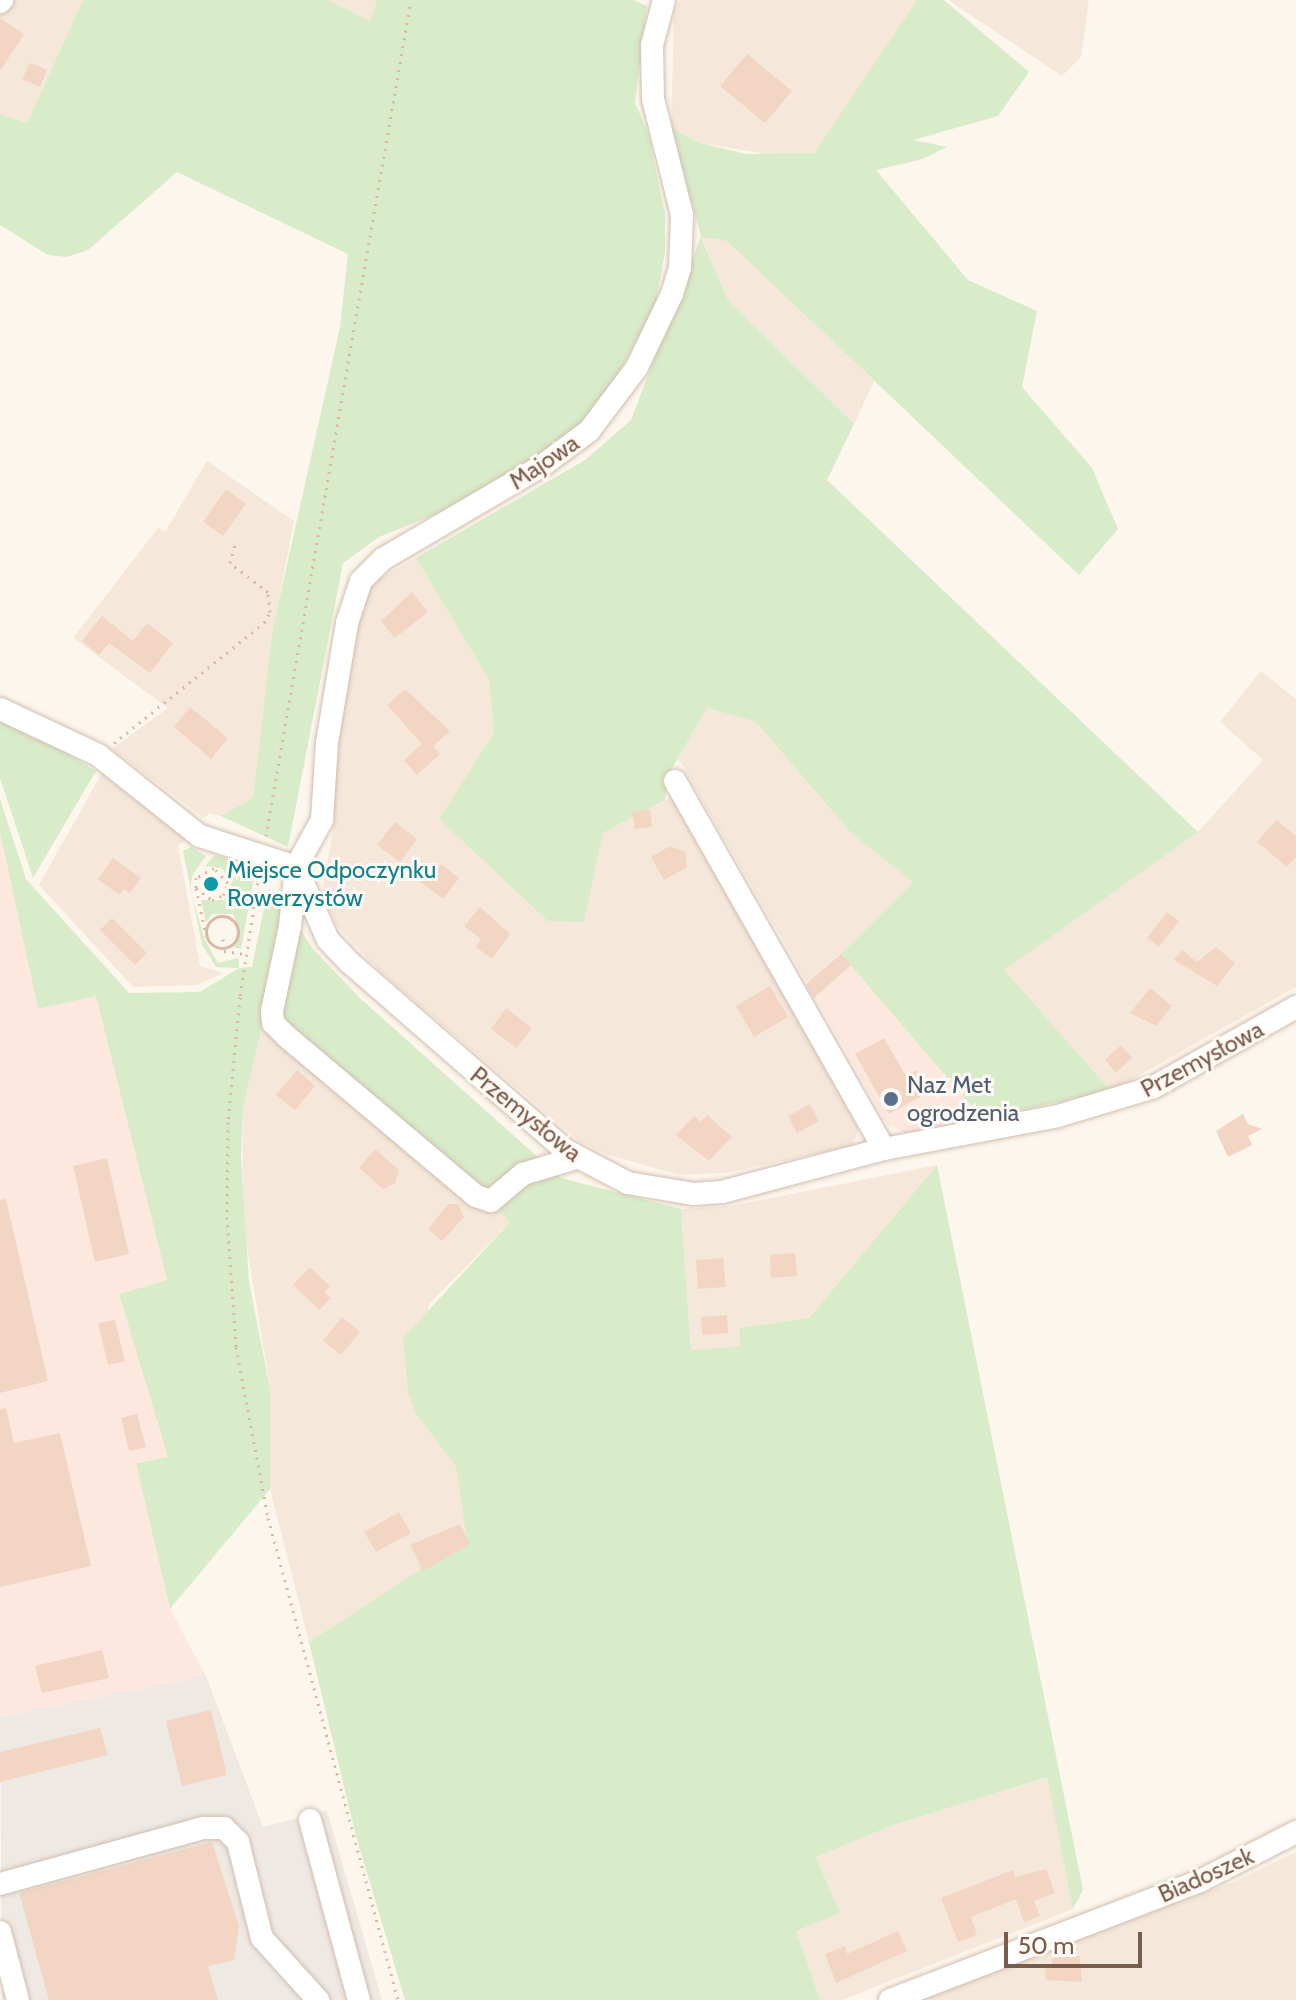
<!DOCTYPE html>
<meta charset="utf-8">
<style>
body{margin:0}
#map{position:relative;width:1296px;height:2000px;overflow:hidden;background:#fdf6ec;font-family:Cabin,sans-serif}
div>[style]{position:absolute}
.residential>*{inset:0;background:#f5e8da}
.commercial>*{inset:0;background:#fde8e0}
.industrial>*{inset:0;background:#efe9e4}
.green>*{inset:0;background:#d8ecc9}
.building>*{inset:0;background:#f3d5c3}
.path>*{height:3px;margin-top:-1.5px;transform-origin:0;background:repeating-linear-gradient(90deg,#d9b8a5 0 2px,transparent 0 8px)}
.path>.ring{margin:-1.5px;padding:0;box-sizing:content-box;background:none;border:3px solid #d9b8a5;border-radius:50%}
.roads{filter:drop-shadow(0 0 2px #d1beb0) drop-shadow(0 0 2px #d1beb0)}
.minor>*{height:22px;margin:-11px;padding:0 11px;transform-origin:11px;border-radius:11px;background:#fff}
.dots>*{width:22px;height:22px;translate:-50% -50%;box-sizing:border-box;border:4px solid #fffaf3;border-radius:50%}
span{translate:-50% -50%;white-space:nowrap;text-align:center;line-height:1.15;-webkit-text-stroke:6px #fffaf3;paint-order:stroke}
.street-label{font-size:24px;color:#7a5c4d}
.culture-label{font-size:24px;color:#0d838f}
.left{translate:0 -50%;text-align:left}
.service-label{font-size:24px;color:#4e5e75}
.scale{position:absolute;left:1004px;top:1932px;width:138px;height:36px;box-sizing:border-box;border:4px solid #7a5c4d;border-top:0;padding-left:10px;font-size:24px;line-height:28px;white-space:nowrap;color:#7a5c4d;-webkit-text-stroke:6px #fffaf3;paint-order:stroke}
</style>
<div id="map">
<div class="residential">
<div style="clip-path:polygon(0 0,83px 0,27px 123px,0 114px)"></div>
<div style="clip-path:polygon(328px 0,377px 0,370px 21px)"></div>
<div style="clip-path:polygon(680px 0,917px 0,814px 153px,773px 155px,700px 143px,671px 128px,674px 13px)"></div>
<div style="clip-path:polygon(948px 0,1089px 0,1081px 57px,1062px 76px)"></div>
<div style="clip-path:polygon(701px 236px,727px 240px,874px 381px,854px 424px,728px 300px)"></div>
<div style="clip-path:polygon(207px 461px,294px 521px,274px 625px,253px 798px,221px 816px,209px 813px,204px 818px,112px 749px,168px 708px,73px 638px,158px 528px,165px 532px)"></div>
<div style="clip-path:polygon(416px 558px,489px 680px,494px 733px,440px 819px,583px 922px,603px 833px,679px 793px,859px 1130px,852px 1146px,726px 1173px,679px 1175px,605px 1154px,579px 1141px,383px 974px,338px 927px,322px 893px,333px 831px,337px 736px,364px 600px,375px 581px)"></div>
<div style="clip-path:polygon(1261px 671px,1296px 699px,1296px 987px,1111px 1091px,1003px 970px,1198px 832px,1263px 760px,1220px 722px)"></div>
<div style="clip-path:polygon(707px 708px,756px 722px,852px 834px,914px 882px,868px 936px,807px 982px,678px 758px)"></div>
<div style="clip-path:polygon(102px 773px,186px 840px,178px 845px,200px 966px,223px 973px,197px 985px,133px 987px,39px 885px)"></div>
<div style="clip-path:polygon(267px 1002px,510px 1222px,429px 1304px,416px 1414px,456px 1467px,468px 1539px,309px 1642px,270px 1489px,270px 1389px,242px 1216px,243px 1108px)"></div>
<div style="clip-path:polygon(937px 1165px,809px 1318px,739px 1328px,740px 1346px,691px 1350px,681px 1209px,730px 1206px)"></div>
<div style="clip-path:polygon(1048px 1777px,1073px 1909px,842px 2000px,820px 2000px,795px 1931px,840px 1913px,816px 1857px,891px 1826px)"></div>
<div style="clip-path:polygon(1296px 1852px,1296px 2000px,914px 2000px,1236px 1881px)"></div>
</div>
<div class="commercial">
<div style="clip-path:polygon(0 832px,38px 1009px,96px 995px,167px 1280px,119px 1294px,168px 1457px,137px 1462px,170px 1609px,206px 1676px,0 1717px)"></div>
<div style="clip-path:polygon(840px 953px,982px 1118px,908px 1134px,887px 1124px,807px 982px)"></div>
</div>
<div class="industrial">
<div style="clip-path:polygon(206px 1676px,263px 1827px,327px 1810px,382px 2000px,2px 2000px,0 1717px)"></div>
</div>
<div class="green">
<div style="clip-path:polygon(83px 0,328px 0,370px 21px,377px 0,634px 0,647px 6px,635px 103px,648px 133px,665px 214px,665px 252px,655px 306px,593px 421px,486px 494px,379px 537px,343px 563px,288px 847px,221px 816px,253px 798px,273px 627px,340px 327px,348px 254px,177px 172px,88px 250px,67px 257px,48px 255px,0 225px,0 114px,27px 123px)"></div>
<div style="clip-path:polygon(917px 0,944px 0,1029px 72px,998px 116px,913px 140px,947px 147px,923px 159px,876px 170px,968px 280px,1037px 311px,1022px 387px,1092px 468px,1118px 529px,1079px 575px,727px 241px,701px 237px,728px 300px,854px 424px,827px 480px,1198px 832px,1004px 970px,1111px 1091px,982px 1118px,841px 954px,913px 882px,852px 834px,756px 722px,707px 708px,668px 775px,665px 800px,603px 833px,584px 922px,548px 921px,439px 819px,494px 733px,489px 680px,416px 558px,585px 460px,631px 420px,701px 236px,671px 128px,700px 143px,746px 154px,814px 153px)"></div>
<div style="clip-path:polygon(0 721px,31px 732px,96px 771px,33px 878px,0 778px)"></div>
<div style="clip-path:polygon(0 799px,26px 879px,129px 993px,200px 992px,239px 968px,252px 967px,268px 889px,279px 897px,313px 949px,361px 999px,561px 1178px,681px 1209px,691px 1350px,740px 1346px,739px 1328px,809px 1318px,937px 1165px,1083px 1890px,1073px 1909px,1047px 1777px,891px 1826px,816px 1857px,840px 1913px,796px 1931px,820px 2000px,405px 2000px,356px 1836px,309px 1642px,467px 1539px,456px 1467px,416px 1414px,408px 1392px,403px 1338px,510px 1222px,267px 1003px,243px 1108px,241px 1160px,249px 1281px,270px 1389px,270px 1489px,170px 1609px,136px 1463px,168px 1457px,119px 1294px,167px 1280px,96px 996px,38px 1009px,0 832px)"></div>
<div style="clip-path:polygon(191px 847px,206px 856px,193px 874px,190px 888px,204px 938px,218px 963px,239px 958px,239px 968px,216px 967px,202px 945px,183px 851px)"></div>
<div style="clip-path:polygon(215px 855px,256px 867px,241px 949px,233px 947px,240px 933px,233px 914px,212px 914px,206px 923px,201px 900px,225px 900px,232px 880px,221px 868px,205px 866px)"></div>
</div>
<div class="building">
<div style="clip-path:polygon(0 18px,24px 34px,0 71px)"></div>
<div style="clip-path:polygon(747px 54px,792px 91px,765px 123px,720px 86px)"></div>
<div style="clip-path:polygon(30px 63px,47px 70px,40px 87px,22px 79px)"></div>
<div style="clip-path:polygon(226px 489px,246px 504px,223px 536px,203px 522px)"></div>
<div style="clip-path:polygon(412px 592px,428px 612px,395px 638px,381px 621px)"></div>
<div style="clip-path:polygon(102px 616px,133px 641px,147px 623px,173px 643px,150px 673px,109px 643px,99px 655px,82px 641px)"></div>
<div style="clip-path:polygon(405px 689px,450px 731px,433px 746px,440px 754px,417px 775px,404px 760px,422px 744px,387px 705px)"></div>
<div style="clip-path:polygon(190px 707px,228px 738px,211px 759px,174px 727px)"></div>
<div style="clip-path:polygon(650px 809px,652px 827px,635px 829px,632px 812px)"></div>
<div style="clip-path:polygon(1276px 820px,1296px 836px,1296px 857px,1287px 867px,1257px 842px)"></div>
<div style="clip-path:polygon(395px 822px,417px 839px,400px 862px,377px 845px)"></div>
<div style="clip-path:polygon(670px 846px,685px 852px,687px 867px,664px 880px,651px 857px)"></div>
<div style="clip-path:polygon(113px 858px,141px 878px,130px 893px,124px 889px,119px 895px,98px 879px)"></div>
<div style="clip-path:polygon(441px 864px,459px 878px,443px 899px,418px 880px,428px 867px,435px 872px)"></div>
<div style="clip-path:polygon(480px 907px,510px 934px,492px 959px,476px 947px,481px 939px,464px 926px)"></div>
<div style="clip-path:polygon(1167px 912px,1179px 921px,1159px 947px,1147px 938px)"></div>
<div style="clip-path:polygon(112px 918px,147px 953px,135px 965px,100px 930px)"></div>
<div style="clip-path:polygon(1216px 947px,1235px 963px,1217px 986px,1174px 960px,1182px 950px,1197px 962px)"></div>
<div style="clip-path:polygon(841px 954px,851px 965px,814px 998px,806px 984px)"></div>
<div style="clip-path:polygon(770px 986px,788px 1017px,754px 1037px,736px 1006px)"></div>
<div style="clip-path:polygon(1150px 988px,1172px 1006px,1156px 1026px,1130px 1013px)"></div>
<div style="clip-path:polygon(506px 1008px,532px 1028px,517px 1048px,491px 1029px)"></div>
<div style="clip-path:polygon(884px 1038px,906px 1076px,916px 1070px,929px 1092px,889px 1114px,855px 1054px)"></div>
<div style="clip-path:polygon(1121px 1045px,1132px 1058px,1116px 1073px,1105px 1060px)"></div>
<div style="clip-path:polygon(297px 1070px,315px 1086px,295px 1110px,276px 1095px)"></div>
<div style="clip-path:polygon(810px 1104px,819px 1121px,797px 1133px,788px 1116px)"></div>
<div style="clip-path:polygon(1243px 1114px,1248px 1124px,1262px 1129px,1248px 1136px,1252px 1145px,1228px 1157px,1216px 1131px)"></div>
<div style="clip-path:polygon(707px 1115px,732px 1137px,709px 1161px,676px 1135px,694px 1116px,701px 1122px)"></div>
<div style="clip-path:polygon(375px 1149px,399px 1170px,395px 1183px,383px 1189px,359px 1168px)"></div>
<div style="clip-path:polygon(107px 1158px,129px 1254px,95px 1262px,73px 1166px)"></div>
<div style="clip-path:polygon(6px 1199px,48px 1381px,0 1393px,0 1200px)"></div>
<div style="clip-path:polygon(448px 1204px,458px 1204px,464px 1217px,442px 1241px,428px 1229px)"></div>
<div style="clip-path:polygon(795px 1253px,797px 1276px,771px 1278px,770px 1255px)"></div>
<div style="clip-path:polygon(723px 1258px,726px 1287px,698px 1289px,696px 1260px)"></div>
<div style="clip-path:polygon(310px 1267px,330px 1286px,324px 1292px,331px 1298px,319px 1310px,293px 1285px)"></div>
<div style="clip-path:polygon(727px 1315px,728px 1333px,702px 1335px,701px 1317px)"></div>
<div style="clip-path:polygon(342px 1317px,360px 1332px,341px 1355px,323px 1341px)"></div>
<div style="clip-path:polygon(115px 1320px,125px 1361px,108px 1365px,98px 1323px)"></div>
<div style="clip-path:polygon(6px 1408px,14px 1443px,60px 1433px,91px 1566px,0 1587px,0 1409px)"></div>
<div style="clip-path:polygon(137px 1414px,146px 1447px,129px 1451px,121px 1418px)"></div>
<div style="clip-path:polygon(399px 1512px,411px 1533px,376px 1552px,364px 1532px)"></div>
<div style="clip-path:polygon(460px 1524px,470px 1544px,423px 1571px,410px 1545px)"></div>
<div style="clip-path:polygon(102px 1650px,109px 1678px,42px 1693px,35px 1666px)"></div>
<div style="clip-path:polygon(211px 1710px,227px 1775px,182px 1786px,166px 1721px)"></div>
<div style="clip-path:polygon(100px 1728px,108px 1755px,0 1782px,0 1752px)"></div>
<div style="clip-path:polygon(212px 1842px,239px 1926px,234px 1960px,208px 1966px,218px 2000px,49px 2000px,19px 1893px)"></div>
<div style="clip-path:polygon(1046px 1869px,1055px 1893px,1034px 1901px,1040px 1916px,1024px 1922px,1016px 1899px,971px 1917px,977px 1935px,958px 1942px,941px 1898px,1013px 1870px,1015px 1877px)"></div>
<div style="clip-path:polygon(898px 1931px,907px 1951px,836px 1983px,825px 1954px,845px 1946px,847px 1954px)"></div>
<div style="clip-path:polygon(1080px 1956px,1082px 1982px,1046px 1980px,1045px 1965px,1052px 1964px,1052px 1958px)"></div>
</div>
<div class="path">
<div style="left:114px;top:743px;width:192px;rotate:-38.7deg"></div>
<div style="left:264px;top:623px;width:13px;rotate:-61deg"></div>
<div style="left:270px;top:612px;width:20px;rotate:-96deg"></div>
<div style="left:268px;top:592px;width:48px;rotate:-142.7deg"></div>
<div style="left:230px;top:563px;width:20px;rotate:-75deg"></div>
<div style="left:266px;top:836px;width:848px;rotate:-80.16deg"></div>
<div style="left:259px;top:875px;width:123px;rotate:98.9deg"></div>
<div style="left:240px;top:997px;width:126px;rotate:95.5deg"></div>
<div style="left:228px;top:1122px;width:95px;rotate:90.6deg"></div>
<div style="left:227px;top:1217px;width:130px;rotate:86deg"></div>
<div style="left:236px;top:1347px;width:174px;rotate:79.4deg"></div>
<div style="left:268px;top:1518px;width:499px;rotate:74.9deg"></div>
<div style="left:196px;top:888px;width:20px;rotate:37deg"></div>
<div style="left:212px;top:900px;width:12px;rotate:-24deg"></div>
<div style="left:223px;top:895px;width:13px;rotate:-67deg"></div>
<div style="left:228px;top:883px;width:21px;rotate:-133deg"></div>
<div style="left:214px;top:868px;width:21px;rotate:151deg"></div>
<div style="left:196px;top:878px;width:10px;rotate:90deg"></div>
<div style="left:196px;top:888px;width:49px;rotate:78.2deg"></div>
<div class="ring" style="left:206px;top:916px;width:29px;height:29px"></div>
<div style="left:223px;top:939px;width:12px;rotate:85deg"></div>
<div style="left:224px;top:951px;width:21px;rotate:8deg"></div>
</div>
<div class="roads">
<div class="minor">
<div style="left:0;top:2px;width:3px;rotate:-45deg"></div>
<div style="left:0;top:709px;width:108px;rotate:25.1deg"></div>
<div style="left:98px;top:755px;width:130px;rotate:38.5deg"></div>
<div style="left:200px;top:836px;width:101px;rotate:17.9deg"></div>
<div style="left:296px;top:867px;width:80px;rotate:66.3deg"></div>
<div style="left:328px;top:940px;width:30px;rotate:46deg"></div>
<div style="left:349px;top:962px;width:286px;rotate:41deg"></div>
<div style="left:565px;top:1150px;width:71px;rotate:27.6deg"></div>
<div style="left:628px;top:1183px;width:67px;rotate:9.5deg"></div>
<div style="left:694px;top:1194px;width:28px;rotate:-4deg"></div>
<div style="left:722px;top:1192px;width:168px;rotate:-14.9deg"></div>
<div style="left:884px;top:1149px;width:177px;rotate:-10.7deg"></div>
<div style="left:1058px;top:1116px;width:100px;rotate:-16.8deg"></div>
<div style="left:1154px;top:1087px;width:163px;rotate:-29.4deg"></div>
<div style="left:675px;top:781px;width:423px;rotate:60.4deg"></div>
<div style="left:576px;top:1158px;width:55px;rotate:163.2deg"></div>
<div style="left:523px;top:1174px;width:42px;rotate:139.8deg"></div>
<div style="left:491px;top:1201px;width:16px;rotate:-162deg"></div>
<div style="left:476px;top:1196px;width:248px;rotate:-139.9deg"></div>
<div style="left:286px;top:1036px;width:18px;rotate:-135deg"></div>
<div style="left:273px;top:1023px;width:12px;rotate:-95deg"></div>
<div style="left:272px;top:1011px;width:87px;rotate:-78deg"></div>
<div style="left:290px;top:926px;width:59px;rotate:-84.2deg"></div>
<div style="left:296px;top:867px;width:54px;rotate:-61deg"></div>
<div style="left:322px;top:820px;width:77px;rotate:-86.3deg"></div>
<div style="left:327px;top:743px;width:122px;rotate:-80.5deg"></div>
<div style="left:347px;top:623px;width:44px;rotate:-71.6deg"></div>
<div style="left:361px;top:581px;width:31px;rotate:-45deg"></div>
<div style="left:383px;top:559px;width:186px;rotate:-30.4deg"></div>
<div style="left:543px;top:465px;width:57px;rotate:-36.5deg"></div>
<div style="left:589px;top:431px;width:80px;rotate:-53.1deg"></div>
<div style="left:637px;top:367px;width:81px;rotate:-64.4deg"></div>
<div style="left:672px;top:294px;width:28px;rotate:-73deg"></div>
<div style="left:680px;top:267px;width:52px;rotate:-87.8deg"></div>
<div style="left:682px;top:215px;width:120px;rotate:-104deg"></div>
<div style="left:653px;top:99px;width:54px;rotate:-91.1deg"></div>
<div style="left:652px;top:45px;width:47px;rotate:-75.1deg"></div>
<div style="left:310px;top:1820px;width:187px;rotate:74.8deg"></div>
<div style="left:0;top:1884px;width:212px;rotate:-15.4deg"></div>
<div style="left:204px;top:1828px;width:20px"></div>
<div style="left:224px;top:1828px;width:20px;rotate:45deg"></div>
<div style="left:238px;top:1842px;width:99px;rotate:76deg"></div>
<div style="left:262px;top:1938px;width:84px;rotate:47.9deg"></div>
<div style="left:0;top:1932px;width:70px;rotate:75.2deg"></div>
<div style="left:890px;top:2000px;width:332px;rotate:-21deg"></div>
<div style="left:1200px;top:1881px;width:108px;rotate:-27deg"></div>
</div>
</div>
<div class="dots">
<div style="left:211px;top:884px;background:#0f9aa8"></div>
<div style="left:891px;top:1099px;background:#5c6f8a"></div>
</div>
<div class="street-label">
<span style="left:544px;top:462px;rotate:-34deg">Majowa</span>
<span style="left:1202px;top:1059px;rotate:-28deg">Przemysłowa</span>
<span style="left:526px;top:1114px;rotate:39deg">Przemysłowa</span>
<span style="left:1206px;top:1875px;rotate:-24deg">Biadoszek</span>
</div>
<div class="culture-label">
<span class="left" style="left:227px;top:884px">Miejsce Odpoczynku<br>Rowerzystów</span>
</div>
<div class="service-label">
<span class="left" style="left:907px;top:1099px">Naz Met<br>ogrodzenia</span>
</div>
<div class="scale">50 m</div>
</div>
